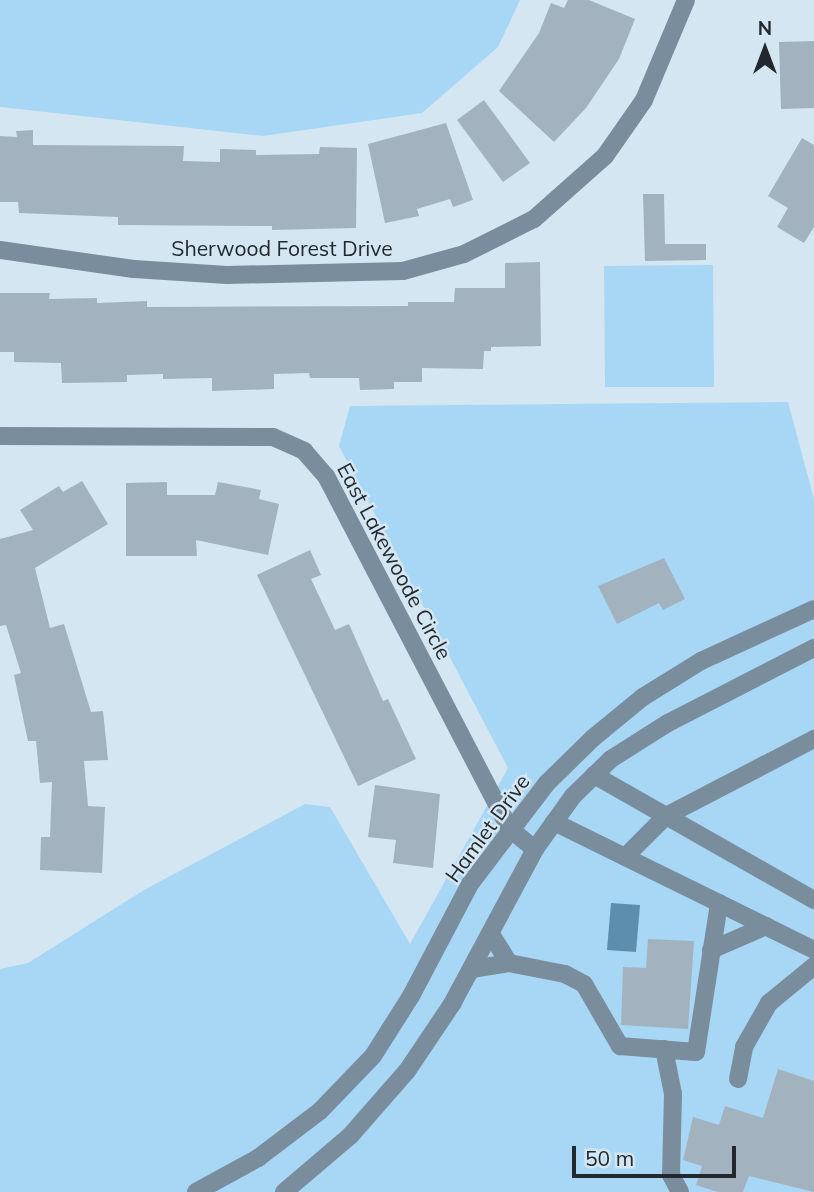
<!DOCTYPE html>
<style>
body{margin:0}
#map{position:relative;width:814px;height:1192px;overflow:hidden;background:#d4e6f2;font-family:Mulish,sans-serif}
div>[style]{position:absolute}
.green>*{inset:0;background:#a8d6f5}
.water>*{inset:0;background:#5d8eae}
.building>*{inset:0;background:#a2b3bf}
.minor>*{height:18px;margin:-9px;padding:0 9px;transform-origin:9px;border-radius:9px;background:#798d9c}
span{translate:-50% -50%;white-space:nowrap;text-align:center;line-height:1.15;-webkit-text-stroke:5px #d4e6f2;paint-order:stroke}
.street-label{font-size:21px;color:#22292e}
.north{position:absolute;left:730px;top:14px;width:70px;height:70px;-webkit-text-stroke:5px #d4e6f2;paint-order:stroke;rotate:0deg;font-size:19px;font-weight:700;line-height:28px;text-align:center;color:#22292e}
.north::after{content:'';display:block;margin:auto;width:24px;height:32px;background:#22292e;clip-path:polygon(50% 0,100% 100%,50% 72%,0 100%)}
.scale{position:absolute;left:572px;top:1146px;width:164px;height:32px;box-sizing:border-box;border:4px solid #22292e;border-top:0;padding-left:9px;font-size:21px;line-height:24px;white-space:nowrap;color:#22292e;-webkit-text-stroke:5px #d4e6f2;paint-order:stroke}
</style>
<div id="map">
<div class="green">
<div style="clip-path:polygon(0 0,520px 0,498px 47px,422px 113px,263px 136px,0 107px)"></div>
<div style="clip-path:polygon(713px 265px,714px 387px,605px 387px,604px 266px)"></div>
<div style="clip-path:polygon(788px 402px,814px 499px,814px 1192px,0 1192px,0 969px,28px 963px,144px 890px,305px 804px,330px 807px,410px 944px,508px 768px,339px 446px,350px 406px)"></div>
</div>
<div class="water">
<div style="clip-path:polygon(611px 903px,640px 905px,636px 952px,607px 950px)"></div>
</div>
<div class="building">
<div style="clip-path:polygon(568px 0,589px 0,635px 19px,619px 59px,586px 108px,554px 142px,499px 91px,539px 33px,551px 3px,564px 8px)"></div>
<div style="clip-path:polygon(814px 41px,814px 108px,781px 109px,779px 42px)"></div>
<div style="clip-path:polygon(484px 100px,530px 163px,503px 182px,457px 120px)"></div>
<div style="clip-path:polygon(446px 123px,473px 200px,453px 207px,450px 199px,417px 209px,419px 216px,385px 223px,368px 144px)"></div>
<div style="clip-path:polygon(33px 130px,33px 145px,184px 146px,183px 161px,220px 162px,220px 149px,256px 150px,256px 155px,319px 154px,320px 147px,357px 148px,356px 228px,272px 230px,272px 226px,118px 225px,118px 217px,19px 213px,18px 202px,0 202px,0 136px,17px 137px,16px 131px)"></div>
<div style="clip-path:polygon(802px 138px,814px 145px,814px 227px,804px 243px,777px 227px,788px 208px,768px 196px)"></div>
<div style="clip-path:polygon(643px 194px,664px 194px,665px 244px,706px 244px,706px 260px,645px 261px)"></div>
<div style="clip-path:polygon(540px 262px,541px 346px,491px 347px,491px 351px,484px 351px,483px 369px,422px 368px,422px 382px,394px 382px,394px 389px,360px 390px,359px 378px,310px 378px,309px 373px,274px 374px,274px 389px,212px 391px,212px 378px,163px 379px,163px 374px,127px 375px,127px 382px,62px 383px,61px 363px,14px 362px,14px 352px,0 352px,0 293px,50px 293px,49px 299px,97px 298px,97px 303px,147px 301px,147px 307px,408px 306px,408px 302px,454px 302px,455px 288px,505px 288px,505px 263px)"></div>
<div style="clip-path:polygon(82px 481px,108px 524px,35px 568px,50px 628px,64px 624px,91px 712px,103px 711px,108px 760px,84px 761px,88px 806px,105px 807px,102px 873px,40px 870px,41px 837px,50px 837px,52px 782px,40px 783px,36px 741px,28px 741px,14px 675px,21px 673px,6px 625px,0 626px,0 539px,33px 530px,20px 510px,59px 486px,63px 492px)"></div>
<div style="clip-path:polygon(167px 482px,167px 495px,215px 495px,218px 482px,261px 490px,259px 499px,279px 504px,268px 555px,196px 540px,197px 556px,126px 556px,126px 483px)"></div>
<div style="clip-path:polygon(310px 550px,321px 575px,311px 579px,335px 630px,349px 624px,383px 701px,388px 699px,416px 759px,358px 786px,257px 575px)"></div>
<div style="clip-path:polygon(664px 558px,685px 599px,663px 610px,659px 603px,617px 624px,598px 586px)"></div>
<div style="clip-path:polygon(375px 785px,440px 794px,433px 868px,393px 863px,396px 840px,368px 837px)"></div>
<div style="clip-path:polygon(648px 939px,694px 941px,688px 1029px,621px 1025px,623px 967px,646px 968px)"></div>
<div style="clip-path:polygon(778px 1069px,814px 1081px,814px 1192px,749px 1176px,743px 1192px,718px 1192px,696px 1185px,702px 1166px,683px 1160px,693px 1117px,719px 1125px,725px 1106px,763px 1118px)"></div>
</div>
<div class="minor">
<div style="left:0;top:250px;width:135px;rotate:8.1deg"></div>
<div style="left:134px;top:269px;width:93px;rotate:3.7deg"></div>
<div style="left:227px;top:275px;width:176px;rotate:-1.3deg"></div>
<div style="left:403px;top:271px;width:63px;rotate:-15.6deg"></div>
<div style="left:464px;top:254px;width:78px;rotate:-26.6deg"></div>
<div style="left:534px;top:219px;width:95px;rotate:-41.6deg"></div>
<div style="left:605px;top:156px;width:68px;rotate:-55.1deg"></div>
<div style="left:644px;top:100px;width:108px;rotate:-67.2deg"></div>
<div style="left:0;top:436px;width:273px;rotate:0.2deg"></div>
<div style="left:273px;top:437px;width:34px;rotate:24deg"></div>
<div style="left:304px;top:451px;width:33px;rotate:49deg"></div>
<div style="left:326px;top:476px;width:398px;rotate:62.5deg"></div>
<div style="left:510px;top:829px;width:32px;rotate:39deg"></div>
<div style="left:594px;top:775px;width:253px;rotate:29.6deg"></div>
<div style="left:554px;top:822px;width:290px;rotate:26.2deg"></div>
<div style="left:625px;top:857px;width:58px;rotate:-45deg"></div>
<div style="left:666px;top:816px;width:167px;rotate:-27.5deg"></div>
<div style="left:711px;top:950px;width:60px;rotate:-23.6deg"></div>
<div style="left:509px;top:963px;width:57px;rotate:11.1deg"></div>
<div style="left:565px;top:974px;width:21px;rotate:28deg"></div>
<div style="left:584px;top:984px;width:72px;rotate:59.9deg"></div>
<div style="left:620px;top:1046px;width:76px;rotate:4.5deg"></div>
<div style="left:696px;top:1052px;width:151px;rotate:-81.2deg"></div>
<div style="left:472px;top:969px;width:37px;rotate:-9deg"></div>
<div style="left:509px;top:963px;width:34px;rotate:-122deg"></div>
<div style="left:664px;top:1049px;width:46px;rotate:78.7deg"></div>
<div style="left:673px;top:1094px;width:81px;rotate:91.4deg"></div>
<div style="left:671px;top:1175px;width:19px;rotate:62deg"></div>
<div style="left:738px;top:1079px;width:33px;rotate:-79deg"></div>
<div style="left:744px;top:1047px;width:51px;rotate:-60.4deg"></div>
<div style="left:769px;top:1003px;width:58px;rotate:-39.4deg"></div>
<div style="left:196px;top:1192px;width:71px;rotate:-28.7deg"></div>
<div style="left:258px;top:1158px;width:78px;rotate:-37.2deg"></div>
<div style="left:320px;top:1111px;width:76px;rotate:-46.1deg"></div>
<div style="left:373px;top:1056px;width:71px;rotate:-57.7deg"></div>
<div style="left:411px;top:996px;width:127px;rotate:-62.2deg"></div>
<div style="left:470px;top:884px;width:127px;rotate:-52.7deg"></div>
<div style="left:547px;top:783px;width:64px;rotate:-44.4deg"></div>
<div style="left:593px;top:738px;width:65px;rotate:-39.4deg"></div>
<div style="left:643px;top:697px;width:68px;rotate:-31.8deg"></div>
<div style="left:701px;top:661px;width:124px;rotate:-24.7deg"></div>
<div style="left:284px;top:1192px;width:87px;rotate:-40.3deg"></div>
<div style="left:350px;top:1136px;width:86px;rotate:-48.8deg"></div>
<div style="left:407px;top:1071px;width:81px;rotate:-56.1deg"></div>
<div style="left:452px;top:1004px;width:176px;rotate:-61.8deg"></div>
<div style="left:535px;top:849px;width:65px;rotate:-54.4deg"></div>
<div style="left:573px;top:796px;width:53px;rotate:-44.2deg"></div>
<div style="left:611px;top:759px;width:67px;rotate:-32.3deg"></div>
<div style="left:668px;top:723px;width:164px;rotate:-27.2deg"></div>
</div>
<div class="street-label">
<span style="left:282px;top:248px">Sherwood Forest Drive</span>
<span style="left:395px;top:561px;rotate:62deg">East Lakewoode Circle</span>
<span style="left:487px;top:828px;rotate:-54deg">Hamlet Drive</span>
</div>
<div class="north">N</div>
<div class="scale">50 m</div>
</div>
